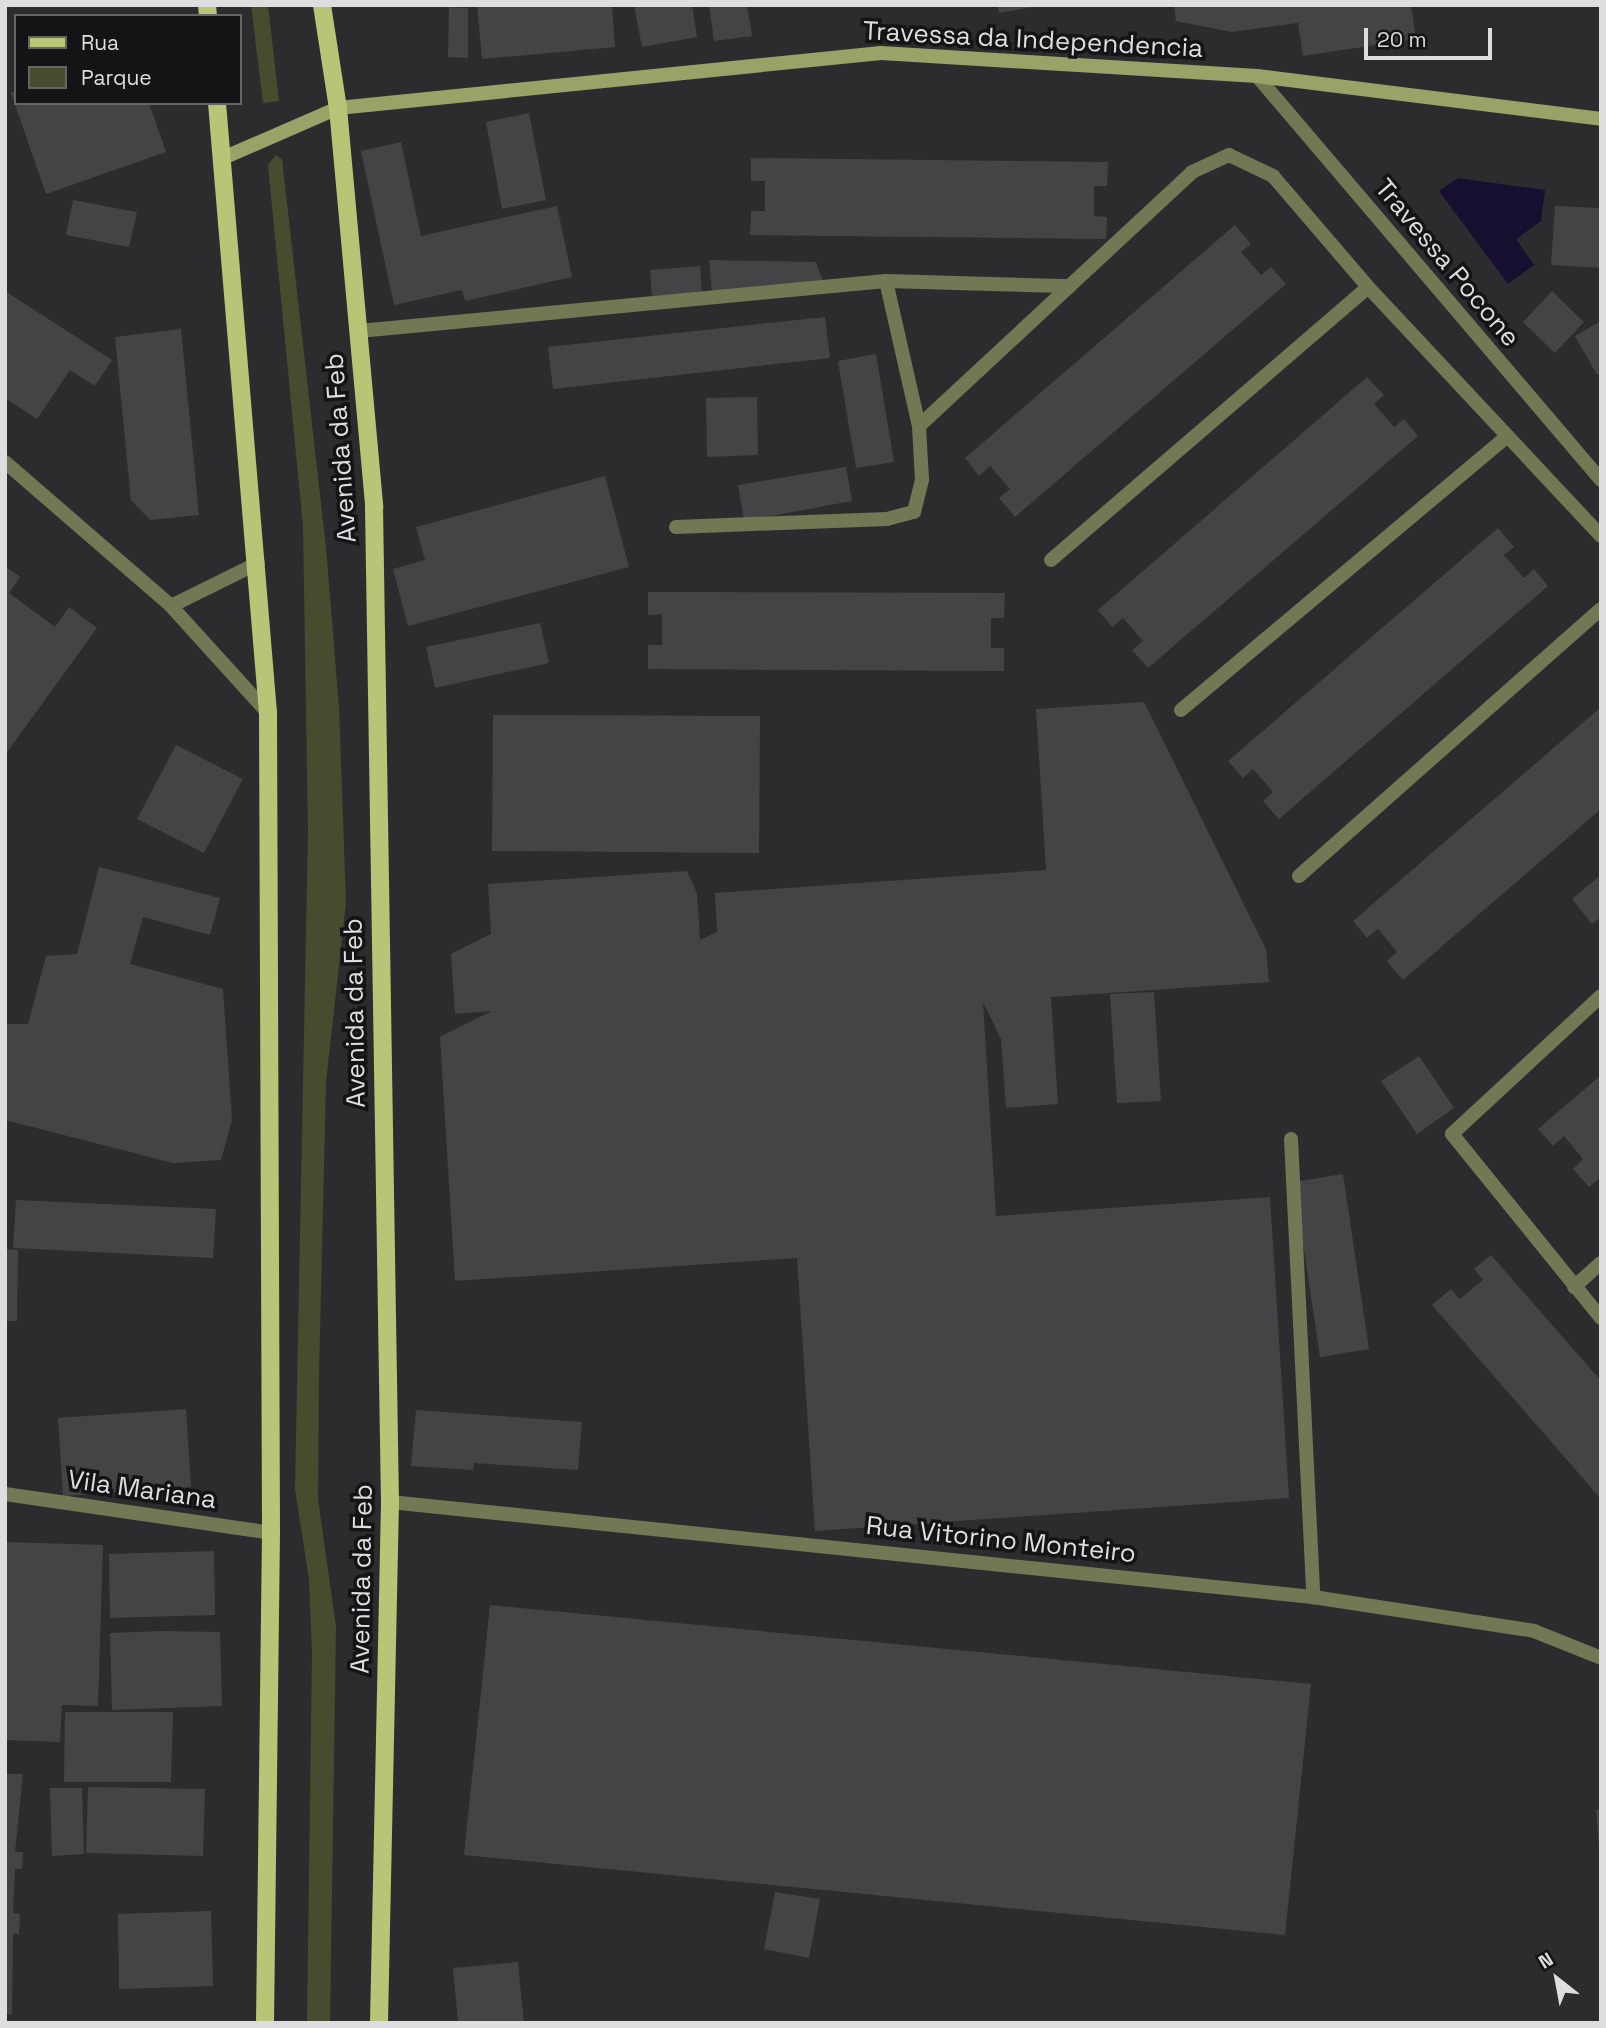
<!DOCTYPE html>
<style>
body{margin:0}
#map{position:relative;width:1606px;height:2028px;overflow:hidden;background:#2c2c2f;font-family:"Space Grotesk",sans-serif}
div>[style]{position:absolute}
.green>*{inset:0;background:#474c2e}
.water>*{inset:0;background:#160f30}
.building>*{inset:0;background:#444447}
.lane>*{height:14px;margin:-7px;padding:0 7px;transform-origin:7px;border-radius:7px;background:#717853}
.street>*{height:14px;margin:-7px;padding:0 7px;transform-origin:7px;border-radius:7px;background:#717853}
.secondary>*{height:14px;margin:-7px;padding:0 7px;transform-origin:7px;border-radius:7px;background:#98a367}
.primary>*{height:18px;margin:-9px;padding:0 9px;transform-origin:9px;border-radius:9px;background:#b6c576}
span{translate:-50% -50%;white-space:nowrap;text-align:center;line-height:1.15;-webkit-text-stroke:7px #141416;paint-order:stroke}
.street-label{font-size:26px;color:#dedee0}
.frame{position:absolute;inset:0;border:7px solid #dedee0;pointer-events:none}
.legend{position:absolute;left:14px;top:14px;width:228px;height:91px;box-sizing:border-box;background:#141416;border:2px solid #656567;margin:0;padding:9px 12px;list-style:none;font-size:21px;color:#dedee0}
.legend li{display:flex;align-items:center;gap:14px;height:35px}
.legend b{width:35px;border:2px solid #656567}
.north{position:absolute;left:1522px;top:1944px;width:70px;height:70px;-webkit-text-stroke:5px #141416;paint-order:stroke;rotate:329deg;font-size:19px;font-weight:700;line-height:28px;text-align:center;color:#dedee0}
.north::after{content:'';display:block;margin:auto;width:24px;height:32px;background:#dedee0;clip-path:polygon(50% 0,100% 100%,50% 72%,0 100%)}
.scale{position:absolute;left:1364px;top:28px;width:128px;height:32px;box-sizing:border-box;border:4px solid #dedee0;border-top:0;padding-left:9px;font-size:21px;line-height:24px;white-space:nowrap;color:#dedee0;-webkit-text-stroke:5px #141416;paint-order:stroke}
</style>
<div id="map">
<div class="green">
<div style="clip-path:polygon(251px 5px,268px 5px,279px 101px,263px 103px)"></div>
<div style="clip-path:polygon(276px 155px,282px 159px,326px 548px,339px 707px,346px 902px,326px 1082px,319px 1375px,318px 1499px,336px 1627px,330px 2023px,307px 2023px,312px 1652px,309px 1580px,295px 1489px,308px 831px,303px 526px,268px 165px)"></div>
</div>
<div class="water">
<div style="clip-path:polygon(1458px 178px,1545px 190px,1541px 221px,1516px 239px,1534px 265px,1508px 284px,1439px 191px)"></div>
</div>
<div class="building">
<div style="clip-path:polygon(477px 5px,612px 5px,615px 47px,482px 59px)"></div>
<div style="clip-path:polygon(634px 5px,692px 5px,697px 37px,642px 47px)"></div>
<div style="clip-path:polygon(709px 5px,747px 5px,752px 36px,714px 41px)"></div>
<div style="clip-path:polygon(998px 5px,1033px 5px,1033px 7px,999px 13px)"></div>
<div style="clip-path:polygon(1174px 5px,1411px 5px,1416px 39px,1303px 56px,1298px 23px,1232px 32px,1176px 21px)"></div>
<div style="clip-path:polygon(449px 7px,468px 8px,468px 58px,448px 57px)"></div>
<div style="clip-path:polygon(16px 91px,16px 103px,149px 103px,166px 152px,46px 194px,11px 93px)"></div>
<div style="clip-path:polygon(529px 113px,546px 200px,502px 209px,486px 122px)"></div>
<div style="clip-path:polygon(401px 142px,421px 236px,557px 206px,572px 277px,465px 301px,462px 290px,394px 305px,361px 151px)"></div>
<div style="clip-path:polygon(751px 158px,1108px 162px,1107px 186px,1094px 186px,1094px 216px,1107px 217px,1106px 239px,750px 235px,751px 211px,765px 211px,765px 181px,751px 181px)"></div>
<div style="clip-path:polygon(73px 200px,137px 212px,129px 247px,66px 235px)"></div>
<div style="clip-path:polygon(1555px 206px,1601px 208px,1601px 268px,1551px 265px)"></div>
<div style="clip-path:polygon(1235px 225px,1251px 244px,1241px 252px,1261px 275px,1271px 267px,1286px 284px,1015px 517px,999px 498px,1010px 489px,990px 466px,979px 476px,965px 458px)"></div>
<div style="clip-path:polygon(709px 260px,816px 262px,823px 281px,712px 294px)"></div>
<div style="clip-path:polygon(700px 266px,702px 293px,652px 296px,650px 270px)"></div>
<div style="clip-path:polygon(5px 291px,112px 360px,95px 386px,70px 370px,37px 419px,5px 398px)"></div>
<div style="clip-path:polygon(1552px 291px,1584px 322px,1555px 353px,1523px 322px)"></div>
<div style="clip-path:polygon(825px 317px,830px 358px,553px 389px,548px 347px)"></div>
<div style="clip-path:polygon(1601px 321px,1601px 372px,1597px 375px,1575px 336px)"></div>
<div style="clip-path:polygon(181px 329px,199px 515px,150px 520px,131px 500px,115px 337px)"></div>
<div style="clip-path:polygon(876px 354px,894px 462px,856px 468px,838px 361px)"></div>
<div style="clip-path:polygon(1367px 377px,1384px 395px,1374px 404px,1394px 427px,1404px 419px,1418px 436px,1148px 668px,1132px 650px,1143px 641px,1123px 618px,1112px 627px,1098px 610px)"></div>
<div style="clip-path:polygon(757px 397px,758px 455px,707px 457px,706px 398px)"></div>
<div style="clip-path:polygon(846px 467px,852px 501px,744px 521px,738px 485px)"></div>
<div style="clip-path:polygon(605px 476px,629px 567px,408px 626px,393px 569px,425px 560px,416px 527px)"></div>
<div style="clip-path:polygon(1498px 528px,1514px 547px,1504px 555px,1524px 578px,1534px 569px,1548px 586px,1279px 819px,1263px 801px,1273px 792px,1253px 769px,1243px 778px,1228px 761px)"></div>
<div style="clip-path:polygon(5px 566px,20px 577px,9px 593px,55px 627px,69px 607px,97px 628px,5px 755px)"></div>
<div style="clip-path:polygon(648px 592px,1005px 593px,1004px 618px,991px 618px,991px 648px,1004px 648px,1004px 671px,648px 669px,648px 645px,662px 645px,662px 614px,648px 615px)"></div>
<div style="clip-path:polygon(540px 623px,549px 663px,435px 688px,426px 647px)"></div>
<div style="clip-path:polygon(1144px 702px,1266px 949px,1269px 982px,1051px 997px,1058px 1104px,1006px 1108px,1001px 1039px,983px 1002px,996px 1216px,1270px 1197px,1289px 1498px,815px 1531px,797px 1258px,455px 1281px,440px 1037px,492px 1011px,455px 1014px,451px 954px,491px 934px,488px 884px,687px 871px,697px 893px,700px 940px,717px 932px,715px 893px,1046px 870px,1036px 709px)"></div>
<div style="clip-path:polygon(1601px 707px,1601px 809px,1403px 980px,1387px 961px,1397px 952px,1378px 929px,1367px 938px,1353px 921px)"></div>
<div style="clip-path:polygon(493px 715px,760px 716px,759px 853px,492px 851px)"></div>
<div style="clip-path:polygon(176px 745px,243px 779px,204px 853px,137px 819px)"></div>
<div style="clip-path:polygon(99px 867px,220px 898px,210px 935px,143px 917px,130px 964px,223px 989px,232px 1120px,221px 1160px,173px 1163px,5px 1120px,5px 1024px,28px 1024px,46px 956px,77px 954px)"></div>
<div style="clip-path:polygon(1601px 875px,1601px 917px,1592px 924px,1572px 899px)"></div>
<div style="clip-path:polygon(1154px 992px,1161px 1101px,1117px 1103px,1110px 994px)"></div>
<div style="clip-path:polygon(1419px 1056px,1454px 1108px,1417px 1134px,1381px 1081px)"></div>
<div style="clip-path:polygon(1601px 1075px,1601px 1177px,1589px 1187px,1573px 1169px,1583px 1159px,1564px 1136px,1553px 1146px,1538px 1129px)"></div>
<div style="clip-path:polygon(1343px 1174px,1369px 1349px,1320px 1357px,1294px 1182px)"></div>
<div style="clip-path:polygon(16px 1200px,216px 1209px,213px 1258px,13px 1248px)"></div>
<div style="clip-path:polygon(5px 1249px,18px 1250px,17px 1321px,5px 1321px)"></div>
<div style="clip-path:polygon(1491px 1255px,1601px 1381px,1601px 1499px,1432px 1305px,1451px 1289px,1460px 1299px,1483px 1280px,1474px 1269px)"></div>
<div style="clip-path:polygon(186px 1409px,191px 1487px,63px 1496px,58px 1418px)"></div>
<div style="clip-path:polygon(416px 1410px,582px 1422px,578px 1470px,474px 1463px,473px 1470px,411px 1466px)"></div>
<div style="clip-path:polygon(5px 1542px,103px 1545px,98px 1706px,62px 1705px,60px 1742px,5px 1740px)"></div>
<div style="clip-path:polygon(214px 1551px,215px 1615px,110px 1618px,109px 1554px)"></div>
<div style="clip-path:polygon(490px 1605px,1311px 1684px,1285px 1935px,464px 1855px)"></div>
<div style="clip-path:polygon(162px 1631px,220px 1632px,222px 1706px,112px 1710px,110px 1633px)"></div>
<div style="clip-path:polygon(65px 1712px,173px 1712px,171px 1782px,64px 1782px)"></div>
<div style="clip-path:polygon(7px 1774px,23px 1774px,15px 1852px,23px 1852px,22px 1869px,15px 1869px,13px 1913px,20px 1914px,19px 1934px,13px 1934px,12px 2014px,5px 2014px)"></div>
<div style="clip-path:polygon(88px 1787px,205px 1789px,203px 1856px,86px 1853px)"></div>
<div style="clip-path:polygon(50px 1788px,82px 1788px,84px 1854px,52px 1856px)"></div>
<div style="clip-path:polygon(1601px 1809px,1601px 1849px,1599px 1849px,1596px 1810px)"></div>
<div style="clip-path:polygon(775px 1892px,820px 1899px,809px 1958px,764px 1949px)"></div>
<div style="clip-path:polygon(211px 1911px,213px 1986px,119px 1989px,118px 1914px)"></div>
<div style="clip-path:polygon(518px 1962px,524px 2023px,458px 2023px,453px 1968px)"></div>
</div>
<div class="lane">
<div style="left:886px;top:281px;width:184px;rotate:1.6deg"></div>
<div style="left:359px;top:331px;width:529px;rotate:-5.42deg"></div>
<div style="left:886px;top:281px;width:149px;rotate:77.2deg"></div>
<div style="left:919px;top:426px;width:373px;rotate:-42.9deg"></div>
<div style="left:1192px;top:172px;width:41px;rotate:-24.7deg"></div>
<div style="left:1229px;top:155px;width:49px;rotate:25.5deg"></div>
<div style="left:1273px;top:176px;width:146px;rotate:49.4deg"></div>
<div style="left:1368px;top:287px;width:341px;rotate:46.9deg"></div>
<div style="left:676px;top:527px;width:211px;rotate:-2.2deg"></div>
<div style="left:887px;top:519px;width:28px;rotate:-15deg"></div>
<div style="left:914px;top:512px;width:33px;rotate:-76deg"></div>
<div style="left:922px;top:480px;width:54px;rotate:-93.2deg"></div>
<div style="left:1051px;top:560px;width:418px;rotate:-40.7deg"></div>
<div style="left:1181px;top:710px;width:426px;rotate:-40deg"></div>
<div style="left:1299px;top:876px;width:403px;rotate:-41.5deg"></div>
<div style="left:1601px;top:996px;width:203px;rotate:137.2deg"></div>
<div style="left:1452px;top:1134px;width:237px;rotate:51deg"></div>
<div style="left:1291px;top:1139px;width:459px;rotate:87.2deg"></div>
<div style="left:1574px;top:1287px;width:36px;rotate:-42deg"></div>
</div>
<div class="street">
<div style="left:1257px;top:76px;width:531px;rotate:49.59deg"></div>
<div style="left:5px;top:462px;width:220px;rotate:40.9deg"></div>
<div style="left:171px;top:606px;width:144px;rotate:47.8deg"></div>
<div style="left:171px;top:606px;width:97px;rotate:-26.3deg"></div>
<div style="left:5px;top:1494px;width:269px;rotate:8.3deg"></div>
<div style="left:390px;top:1502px;width:928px;rotate:5.88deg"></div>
<div style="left:1313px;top:1597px;width:224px;rotate:8.7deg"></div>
<div style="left:1534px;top:1631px;width:72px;rotate:21.9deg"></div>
</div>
<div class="secondary">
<div style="left:223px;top:158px;width:125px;rotate:-23.5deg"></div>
<div style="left:338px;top:108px;width:546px;rotate:-5.78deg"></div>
<div style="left:881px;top:53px;width:377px;rotate:3.5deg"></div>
<div style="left:1257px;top:76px;width:347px;rotate:7.1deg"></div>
</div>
<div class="primary">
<div style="left:207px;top:5px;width:11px;rotate:85deg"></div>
<div style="left:322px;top:5px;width:104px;rotate:81.2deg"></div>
<div style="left:338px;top:108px;width:401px;rotate:84.8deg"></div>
<div style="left:374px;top:507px;width:995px;rotate:89.08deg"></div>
<div style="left:390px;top:1502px;width:521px;rotate:91.21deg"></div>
<div style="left:217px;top:103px;width:612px;rotate:85.22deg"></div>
<div style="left:268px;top:713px;width:820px;rotate:89.79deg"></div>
<div style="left:271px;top:1533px;width:490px;rotate:90.7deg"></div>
</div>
<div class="street-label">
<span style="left:1033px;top:40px;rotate:3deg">Travessa da Independencia</span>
<span style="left:1447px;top:263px;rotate:50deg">Travessa Pocone</span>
<span style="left:341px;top:448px;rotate:-94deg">Avenida da Feb</span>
<span style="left:355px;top:1013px;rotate:-91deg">Avenida da Feb</span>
<span style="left:142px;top:1490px;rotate:8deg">Vila Mariana</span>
<span style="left:1001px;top:1540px;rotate:6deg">Rua Vitorino Monteiro</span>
<span style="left:362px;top:1579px;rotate:-89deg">Avenida da Feb</span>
</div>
<div class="frame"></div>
<ul class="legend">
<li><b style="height:9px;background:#b6c576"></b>Rua</li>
<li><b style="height:19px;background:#474c2e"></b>Parque</li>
</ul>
<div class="north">N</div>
<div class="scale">20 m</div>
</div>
